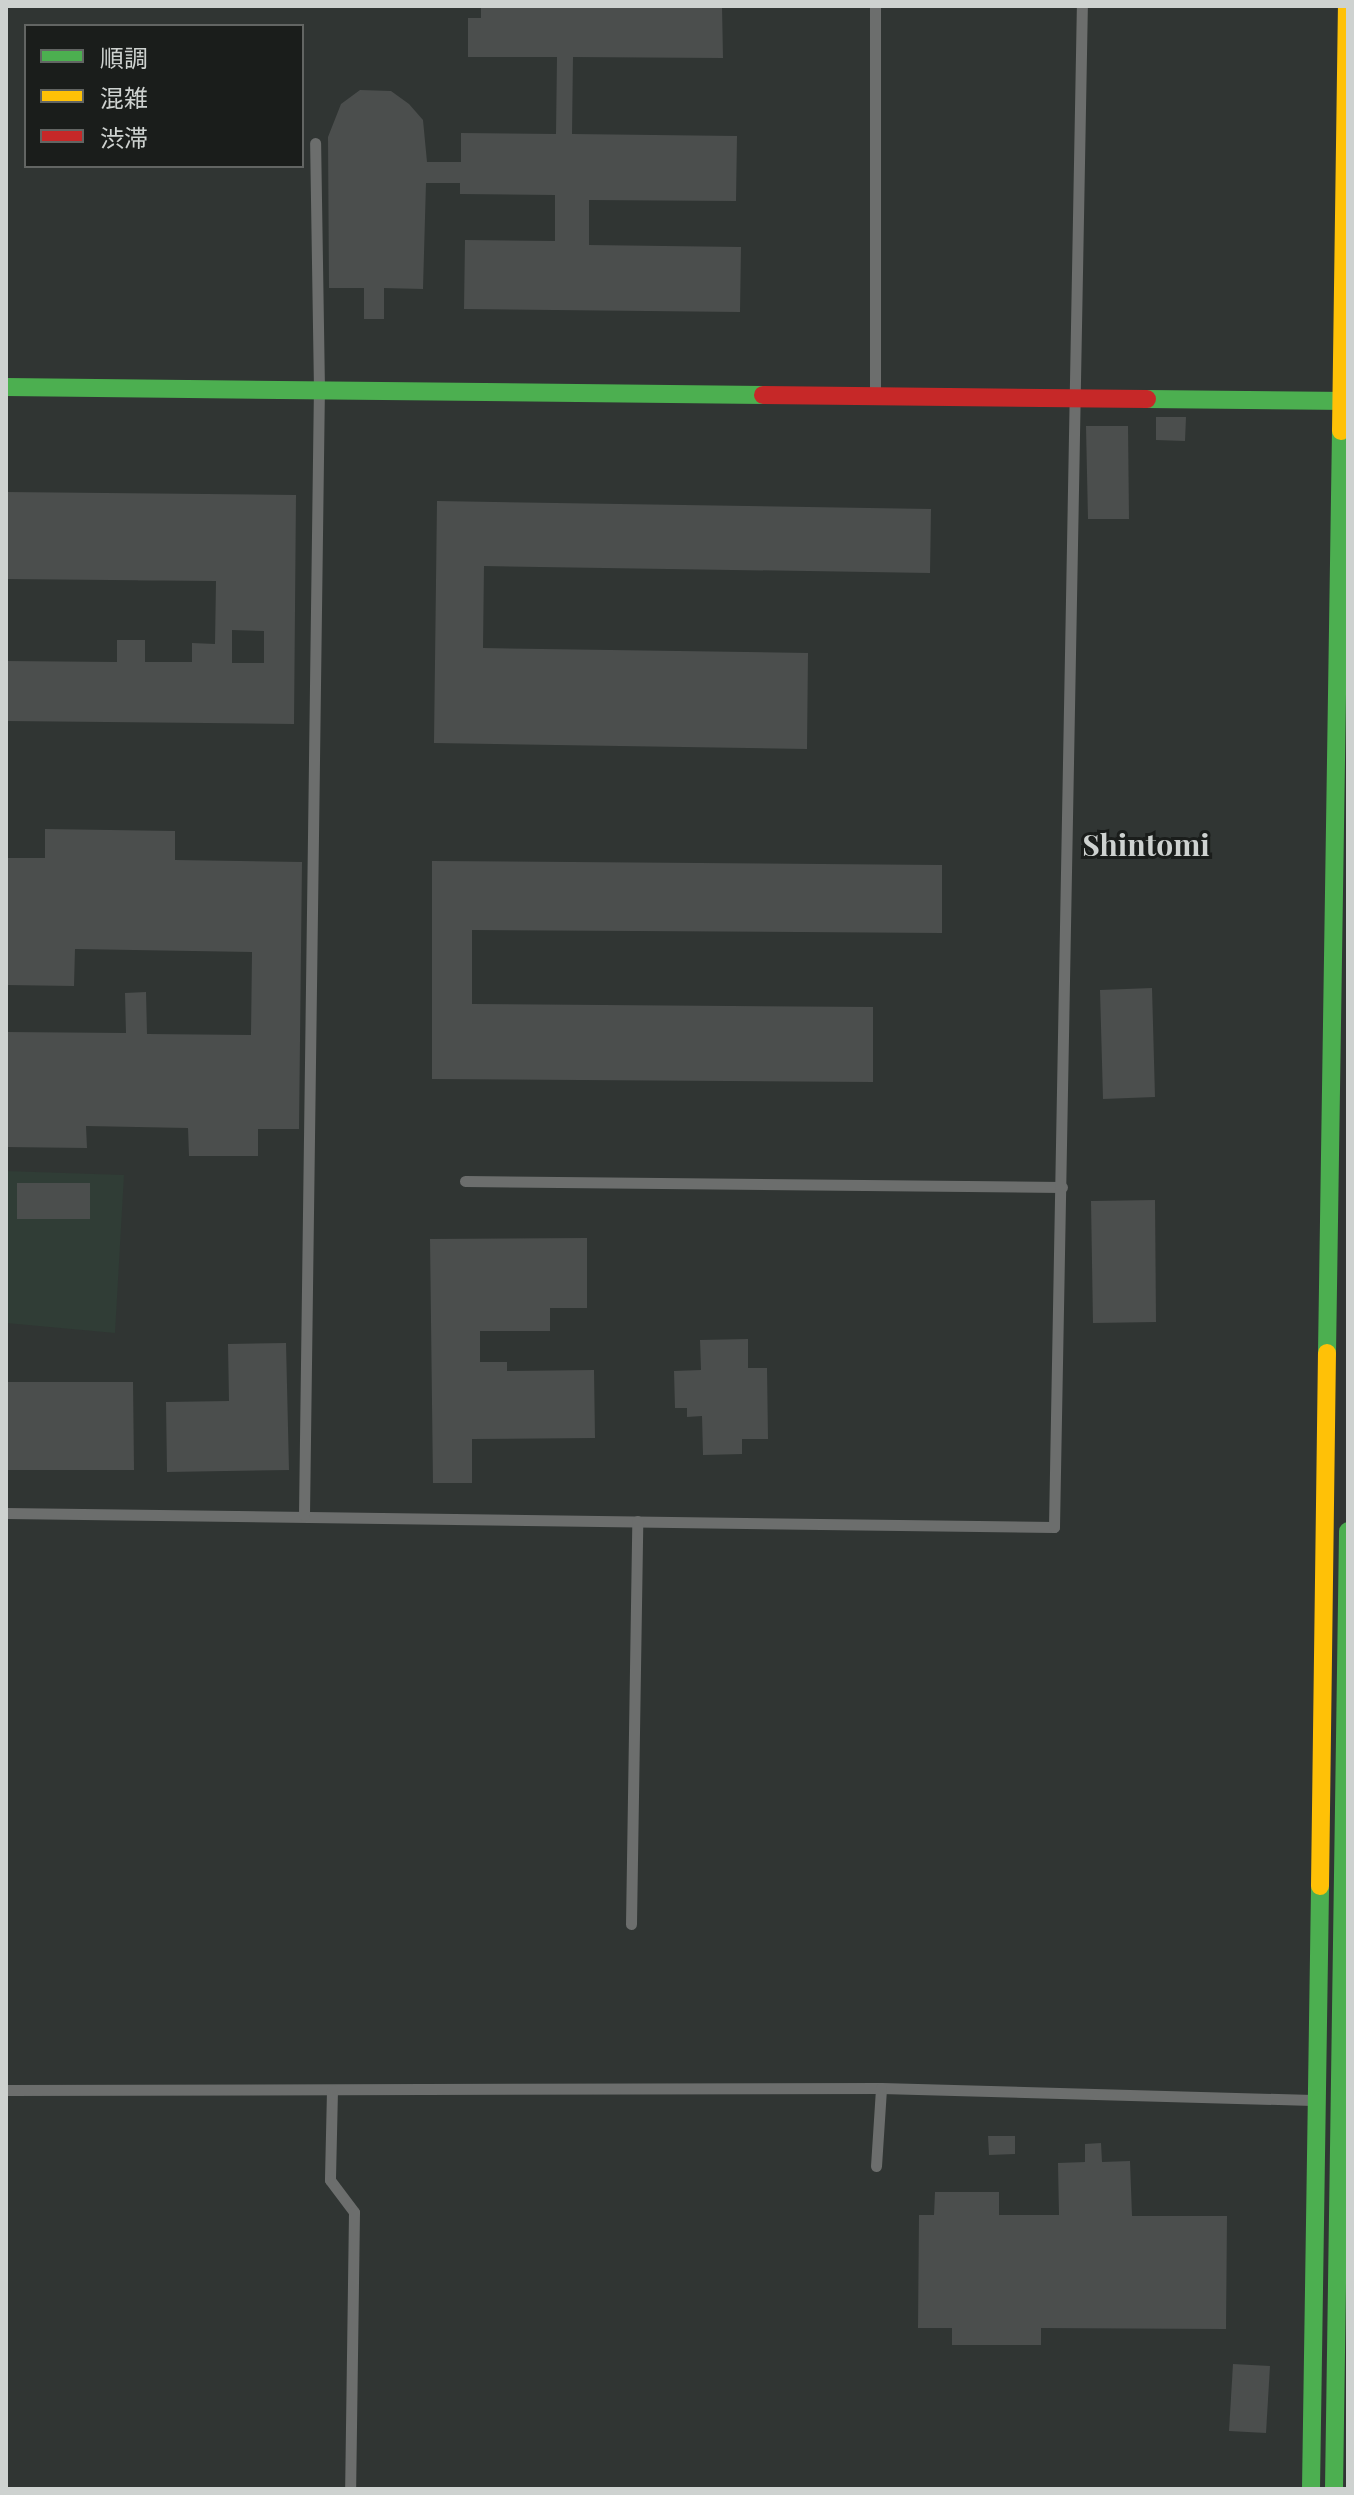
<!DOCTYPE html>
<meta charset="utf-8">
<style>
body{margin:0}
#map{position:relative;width:1354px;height:2495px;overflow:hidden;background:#303533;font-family:"Playfair Display","Noto Sans JP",serif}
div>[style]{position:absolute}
.built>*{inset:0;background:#303d36}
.building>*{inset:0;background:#4b4e4d}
.lane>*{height:11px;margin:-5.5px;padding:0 5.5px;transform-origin:5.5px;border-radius:5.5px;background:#6c6e6d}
.fast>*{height:18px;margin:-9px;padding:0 9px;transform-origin:9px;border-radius:9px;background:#4caf50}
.slow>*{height:18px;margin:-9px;padding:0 9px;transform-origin:9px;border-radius:9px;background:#ffc107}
.jam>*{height:18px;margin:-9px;padding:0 9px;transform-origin:9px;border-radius:9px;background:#c62828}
span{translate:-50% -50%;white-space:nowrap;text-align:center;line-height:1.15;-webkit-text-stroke:6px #1a1d1b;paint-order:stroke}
.neighbourhood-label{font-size:30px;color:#ced2d0;font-weight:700}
.frame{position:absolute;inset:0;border:8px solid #ced2d0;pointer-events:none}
.legend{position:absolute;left:24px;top:24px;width:280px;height:144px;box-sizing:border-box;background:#1a1d1b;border:2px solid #626563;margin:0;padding:10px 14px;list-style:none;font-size:24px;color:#ced2d0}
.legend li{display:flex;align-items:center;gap:16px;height:40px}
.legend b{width:40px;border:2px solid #626563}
</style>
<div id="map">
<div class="built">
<div style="clip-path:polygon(6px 1171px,124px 1175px,115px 1333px,6px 1323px)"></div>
</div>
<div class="building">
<div style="clip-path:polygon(481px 6px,722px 6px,723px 58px,573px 57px,572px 134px,737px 136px,736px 201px,589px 200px,589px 245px,741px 247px,740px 312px,464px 309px,465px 240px,555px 241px,555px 195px,460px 194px,460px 183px,426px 183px,423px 289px,384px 288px,384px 319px,364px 319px,364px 288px,329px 288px,328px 137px,341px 104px,360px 90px,391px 91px,409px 104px,423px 120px,427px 162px,461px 162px,461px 133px,556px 134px,557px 57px,468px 57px,468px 18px,481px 18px)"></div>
<div style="clip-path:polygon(1156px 417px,1186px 417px,1185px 441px,1156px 440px)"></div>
<div style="clip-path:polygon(1086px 426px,1128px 426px,1129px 519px,1088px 519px)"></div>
<div style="clip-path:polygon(evenodd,6px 492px,296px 495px,294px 724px,6px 721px,6px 661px,117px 662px,117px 640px,145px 640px,145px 662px,192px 662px,192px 643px,215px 644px,216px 581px,6px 579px,6px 492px,232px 630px,264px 631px,264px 663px,232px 663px,232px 630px)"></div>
<div style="clip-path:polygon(437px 501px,931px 509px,930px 573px,484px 566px,483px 648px,808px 653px,807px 749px,434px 743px)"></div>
<div style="clip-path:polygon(45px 829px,175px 831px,175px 860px,302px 862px,299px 1129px,258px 1129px,258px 1156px,189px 1156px,188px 1128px,86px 1126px,87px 1148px,6px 1147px,6px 1032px,126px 1033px,125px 993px,146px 992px,147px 1034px,251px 1035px,252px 952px,75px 949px,74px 986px,6px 985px,6px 858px,45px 858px)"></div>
<div style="clip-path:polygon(432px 861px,942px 865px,942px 933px,472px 930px,472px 1004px,873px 1007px,873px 1082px,432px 1079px)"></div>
<div style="clip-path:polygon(1152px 988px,1155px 1097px,1103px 1099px,1100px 990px)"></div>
<div style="clip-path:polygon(17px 1183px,90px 1183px,90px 1219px,17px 1219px)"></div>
<div style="clip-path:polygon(1155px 1200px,1156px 1322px,1093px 1323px,1091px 1201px)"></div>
<div style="clip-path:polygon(587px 1238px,587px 1308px,550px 1308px,550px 1331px,480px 1331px,480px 1362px,507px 1362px,507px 1371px,594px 1370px,595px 1438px,472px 1439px,472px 1483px,433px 1483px,430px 1239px)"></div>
<div style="clip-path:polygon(748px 1339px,748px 1368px,767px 1368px,768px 1439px,742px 1439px,742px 1454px,703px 1455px,702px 1416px,687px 1417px,687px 1408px,675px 1408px,674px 1371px,701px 1370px,700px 1340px)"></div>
<div style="clip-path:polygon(286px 1343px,289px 1470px,167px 1472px,166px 1402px,229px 1401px,228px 1344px)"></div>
<div style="clip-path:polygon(6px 1382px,133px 1382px,134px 1470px,6px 1470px)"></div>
<div style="clip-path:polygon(988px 2136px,1015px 2136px,1015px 2154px,989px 2155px)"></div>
<div style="clip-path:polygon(1101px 2143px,1102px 2162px,1130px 2161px,1132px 2216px,1227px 2216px,1226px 2329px,1041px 2328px,1041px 2345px,952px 2345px,952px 2328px,918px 2328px,919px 2215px,934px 2215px,935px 2192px,999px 2192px,999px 2215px,1059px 2215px,1058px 2163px,1085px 2162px,1085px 2144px)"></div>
<div style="clip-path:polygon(1233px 2364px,1270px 2366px,1266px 2433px,1229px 2431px)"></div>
</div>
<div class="lane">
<div style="left:875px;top:396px;width:390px;rotate:-90deg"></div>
<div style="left:465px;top:1181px;width:597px;rotate:0.58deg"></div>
<div style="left:6px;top:1513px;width:1048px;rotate:0.77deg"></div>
<div style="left:1054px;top:1527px;width:1521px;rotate:-88.95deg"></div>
<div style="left:304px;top:1515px;width:1125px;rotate:-89.24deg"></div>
<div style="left:319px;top:390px;width:247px;rotate:-90.9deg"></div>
<div style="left:631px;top:1924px;width:403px;rotate:-89.1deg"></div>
<div style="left:6px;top:2090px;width:875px;rotate:-0.13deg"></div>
<div style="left:881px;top:2088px;width:432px;rotate:1.6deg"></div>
<div style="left:332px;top:2090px;width:90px;rotate:91.3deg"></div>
<div style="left:330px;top:2180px;width:40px;rotate:53deg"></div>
<div style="left:354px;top:2212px;width:277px;rotate:90.8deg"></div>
<div style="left:876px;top:2166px;width:78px;rotate:-86.3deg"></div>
</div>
<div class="fast">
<div style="left:6px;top:387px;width:757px;rotate:0.61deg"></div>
<div style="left:1147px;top:399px;width:201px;rotate:0.6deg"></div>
<div style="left:1327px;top:1353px;width:922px;rotate:-89.13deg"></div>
<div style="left:1311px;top:2489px;width:603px;rotate:-89.14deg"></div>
<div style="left:1334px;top:2489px;width:958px;rotate:-89.16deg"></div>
</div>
<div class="slow">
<div style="left:1341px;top:431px;width:425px;rotate:-89.2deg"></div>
<div style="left:1320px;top:1886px;width:533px;rotate:-89.25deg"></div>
</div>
<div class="jam">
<div style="left:763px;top:395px;width:384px;rotate:0.6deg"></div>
</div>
<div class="neighbourhood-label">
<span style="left:1146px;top:844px">Shintomi</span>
</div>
<div class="frame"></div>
<ul class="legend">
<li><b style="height:10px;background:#4caf50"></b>順調</li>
<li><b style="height:10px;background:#ffc107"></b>混雑</li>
<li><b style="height:10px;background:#c62828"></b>渋滞</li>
</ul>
</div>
